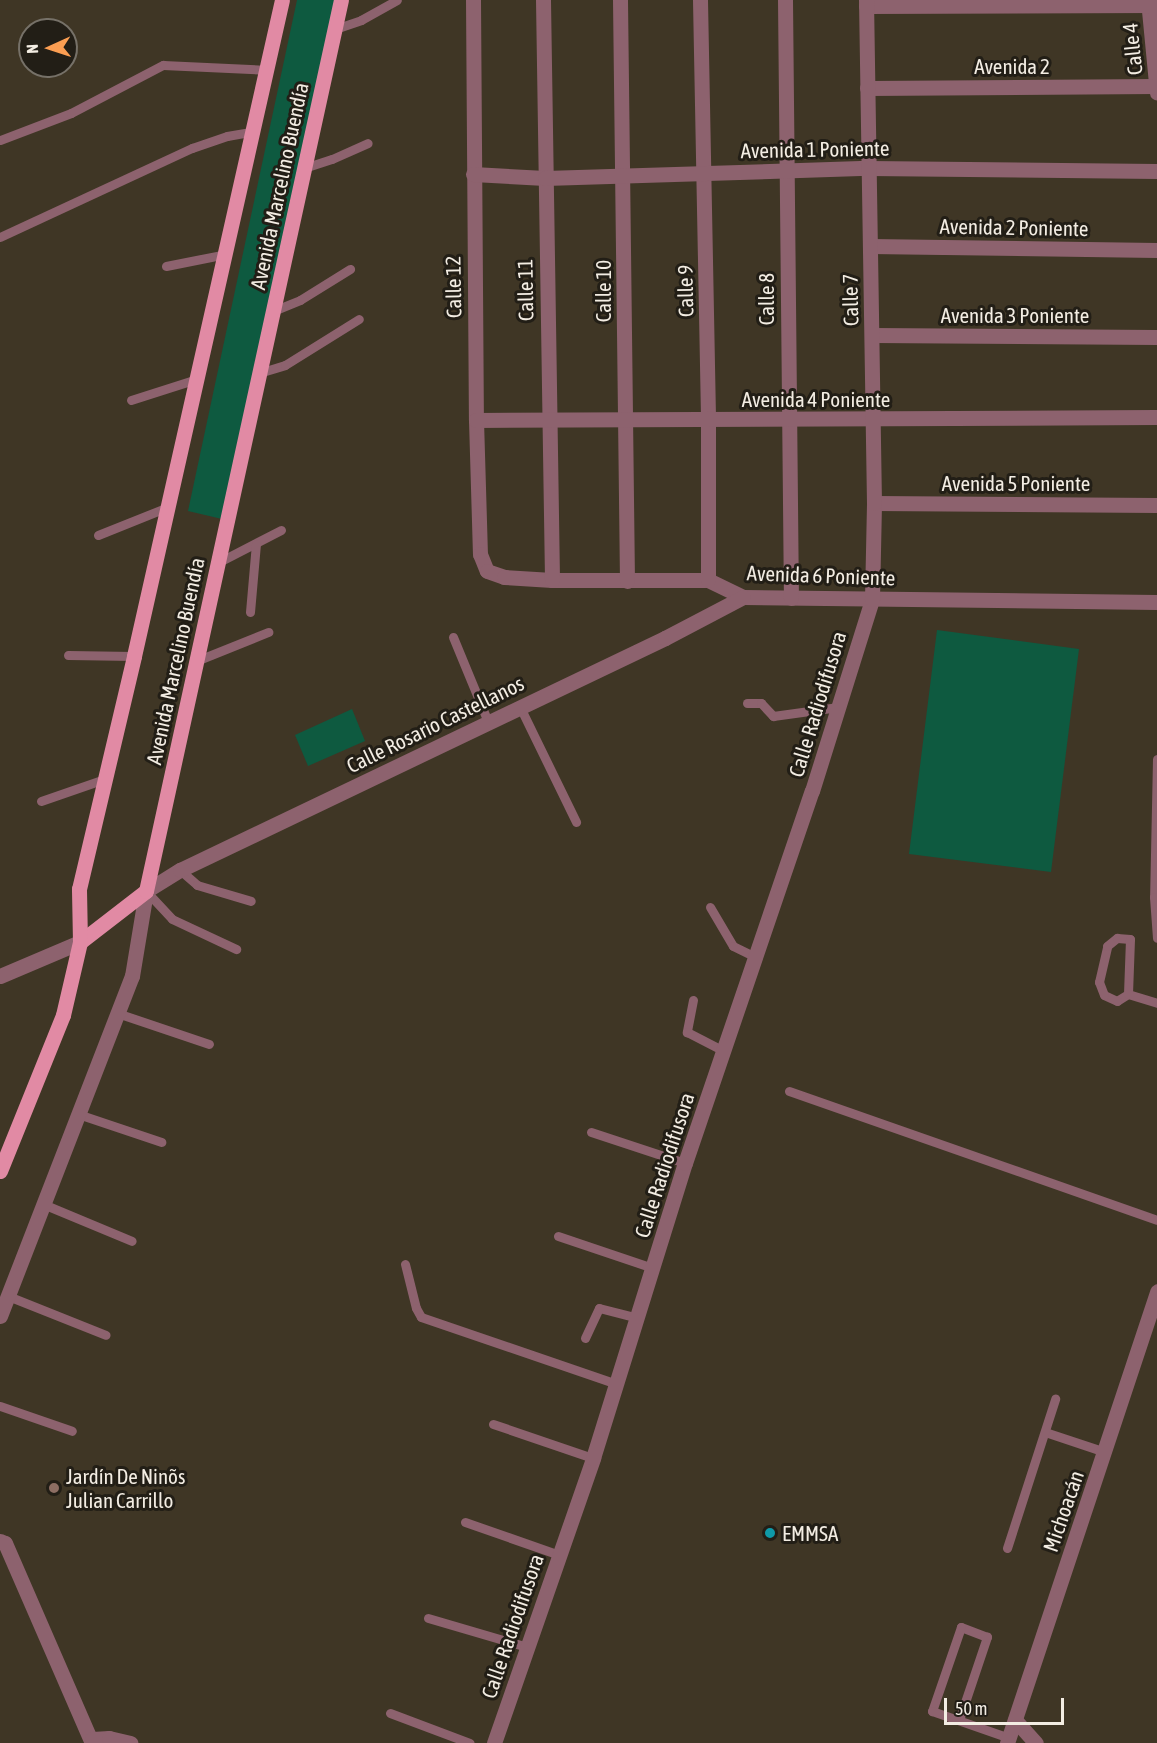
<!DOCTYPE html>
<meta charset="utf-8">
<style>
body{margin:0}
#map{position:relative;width:1157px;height:1743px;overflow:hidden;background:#3f3625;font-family:"Asap Condensed",sans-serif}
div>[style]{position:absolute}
.green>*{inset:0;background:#0e5a40}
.service>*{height:9px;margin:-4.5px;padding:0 4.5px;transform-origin:4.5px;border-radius:4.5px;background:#8d626e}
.minor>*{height:15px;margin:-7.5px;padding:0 7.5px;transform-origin:7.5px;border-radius:7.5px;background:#8d626e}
.tertiary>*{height:15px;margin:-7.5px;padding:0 7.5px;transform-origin:7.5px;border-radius:7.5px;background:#8d626e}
.primary>*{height:15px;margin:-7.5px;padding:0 7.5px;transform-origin:7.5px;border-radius:7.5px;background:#e18aa4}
.dots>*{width:16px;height:16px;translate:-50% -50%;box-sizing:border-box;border:3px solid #221e16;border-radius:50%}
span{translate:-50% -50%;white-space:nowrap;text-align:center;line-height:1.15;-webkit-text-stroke:6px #221e16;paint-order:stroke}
.street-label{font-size:21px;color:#f3ede3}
.poi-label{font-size:21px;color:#f3ede3}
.left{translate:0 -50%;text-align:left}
.north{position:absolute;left:18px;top:18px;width:60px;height:60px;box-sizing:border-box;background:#221e16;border:2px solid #767168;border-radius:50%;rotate:267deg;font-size:16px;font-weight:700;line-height:24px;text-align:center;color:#f3ede3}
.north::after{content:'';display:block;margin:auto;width:21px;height:27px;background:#fb9e52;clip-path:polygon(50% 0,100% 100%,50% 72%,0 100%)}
.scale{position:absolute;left:944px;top:1698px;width:120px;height:27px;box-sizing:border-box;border:3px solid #f3ede3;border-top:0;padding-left:8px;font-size:18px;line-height:21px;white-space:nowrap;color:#f3ede3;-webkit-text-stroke:4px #221e16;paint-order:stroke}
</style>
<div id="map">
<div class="green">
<div style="clip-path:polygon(297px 0,336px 0,222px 519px,188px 511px)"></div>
<div style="clip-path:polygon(937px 630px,1079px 649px,1051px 872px,909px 854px)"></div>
<div style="clip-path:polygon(352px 709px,365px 741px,308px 766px,295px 735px)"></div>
</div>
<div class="service">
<div style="left:335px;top:29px;width:28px;rotate:-19deg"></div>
<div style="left:361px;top:20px;width:41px;rotate:-29.1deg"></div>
<div style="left:0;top:140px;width:76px;rotate:-20.8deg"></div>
<div style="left:71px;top:113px;width:104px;rotate:-27.6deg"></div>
<div style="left:163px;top:65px;width:105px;rotate:2.7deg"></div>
<div style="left:304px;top:168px;width:29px;rotate:-18deg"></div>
<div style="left:332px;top:159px;width:39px;rotate:-24deg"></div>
<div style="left:0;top:237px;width:212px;rotate:-24.9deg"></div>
<div style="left:192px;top:148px;width:37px;rotate:-19deg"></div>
<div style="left:227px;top:136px;width:27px;rotate:-10deg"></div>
<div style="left:166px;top:266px;width:61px;rotate:-11.3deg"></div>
<div style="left:273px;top:311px;width:29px;rotate:-22deg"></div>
<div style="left:300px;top:300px;width:59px;rotate:-31.8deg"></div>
<div style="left:259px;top:373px;width:27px;rotate:-17deg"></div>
<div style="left:285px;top:365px;width:87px;rotate:-31.9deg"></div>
<div style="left:131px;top:400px;width:69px;rotate:-17.7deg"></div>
<div style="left:98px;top:535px;width:75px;rotate:-21.8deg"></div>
<div style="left:217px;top:563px;width:72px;rotate:-27.3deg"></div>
<div style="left:250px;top:612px;width:68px;rotate:-85deg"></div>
<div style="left:453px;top:637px;width:92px;rotate:67.6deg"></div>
<div style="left:68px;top:655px;width:66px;rotate:0.9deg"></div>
<div style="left:196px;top:661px;width:78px;rotate:-21.9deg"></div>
<div style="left:747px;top:703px;width:14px"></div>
<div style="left:761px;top:703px;width:18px;rotate:47deg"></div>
<div style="left:773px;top:716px;width:66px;rotate:-7.9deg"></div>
<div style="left:520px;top:707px;width:128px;rotate:64deg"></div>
<div style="left:1157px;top:759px;width:138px;rotate:91.2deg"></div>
<div style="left:1154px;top:897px;width:41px;rotate:85.8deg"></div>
<div style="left:41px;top:801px;width:68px;rotate:-19deg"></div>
<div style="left:180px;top:870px;width:23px;rotate:41deg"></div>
<div style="left:197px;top:885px;width:56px;rotate:16.5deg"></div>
<div style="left:146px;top:891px;width:38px;rotate:47deg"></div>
<div style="left:172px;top:919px;width:71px;rotate:25.1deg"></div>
<div style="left:710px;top:907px;width:45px;rotate:59.5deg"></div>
<div style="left:733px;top:946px;width:25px;rotate:26deg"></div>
<div style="left:1128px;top:994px;width:13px;rotate:148deg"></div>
<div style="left:1117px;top:1001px;width:14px;rotate:-155deg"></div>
<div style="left:1104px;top:995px;width:14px;rotate:-111deg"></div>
<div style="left:1099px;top:982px;width:37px;rotate:-77deg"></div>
<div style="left:1107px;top:946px;width:13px;rotate:-39deg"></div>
<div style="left:1117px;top:938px;width:13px;rotate:4deg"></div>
<div style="left:1130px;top:939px;width:55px;rotate:92.1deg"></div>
<div style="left:1128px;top:994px;width:30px;rotate:17deg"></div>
<div style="left:693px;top:1000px;width:33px;rotate:101deg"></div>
<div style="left:687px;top:1032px;width:42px;rotate:27.2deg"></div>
<div style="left:117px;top:1013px;width:97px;rotate:18.6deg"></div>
<div style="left:789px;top:1091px;width:390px;rotate:19.3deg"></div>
<div style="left:78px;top:1114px;width:88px;rotate:18.6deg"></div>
<div style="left:591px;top:1132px;width:99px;rotate:18.3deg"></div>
<div style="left:43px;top:1204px;width:96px;rotate:22.6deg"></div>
<div style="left:558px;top:1236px;width:100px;rotate:18.6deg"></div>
<div style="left:405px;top:1264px;width:45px;rotate:76deg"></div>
<div style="left:416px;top:1308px;width:10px;rotate:61deg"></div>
<div style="left:421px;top:1317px;width:207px;rotate:18.9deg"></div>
<div style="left:8px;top:1296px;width:105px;rotate:21.7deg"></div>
<div style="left:585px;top:1338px;width:33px;rotate:-65deg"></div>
<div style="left:599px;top:1308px;width:40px;rotate:14.4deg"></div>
<div style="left:0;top:1406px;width:76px;rotate:19.1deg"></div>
<div style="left:493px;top:1424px;width:106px;rotate:18.8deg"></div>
<div style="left:1045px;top:1432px;width:63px;rotate:18.4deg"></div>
<div style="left:465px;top:1522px;width:100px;rotate:19.3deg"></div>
<div style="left:1007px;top:1548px;width:157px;rotate:-72.1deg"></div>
<div style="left:428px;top:1618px;width:103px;rotate:16.3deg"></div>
<div style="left:390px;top:1713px;width:85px;rotate:20.6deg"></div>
<div style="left:959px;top:1720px;width:88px;rotate:-71.4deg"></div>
<div style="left:987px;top:1637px;width:28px;rotate:-159deg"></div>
<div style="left:961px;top:1627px;width:89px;rotate:109deg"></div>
<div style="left:932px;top:1711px;width:82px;rotate:19.3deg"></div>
</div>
<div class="minor">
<div style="left:473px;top:0;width:420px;rotate:89.6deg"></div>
<div style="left:476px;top:420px;width:134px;rotate:88.3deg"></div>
<div style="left:480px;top:554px;width:18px;rotate:68deg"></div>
<div style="left:487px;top:571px;width:18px;rotate:19deg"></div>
<div style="left:504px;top:577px;width:48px;rotate:3.6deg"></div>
<div style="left:552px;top:580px;width:156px"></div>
<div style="left:708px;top:580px;width:39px;rotate:26deg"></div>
<div style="left:743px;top:597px;width:414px;rotate:0.7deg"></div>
<div style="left:543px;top:0;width:580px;rotate:89.11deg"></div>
<div style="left:620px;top:0;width:581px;rotate:89.31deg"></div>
<div style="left:700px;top:0;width:420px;rotate:88.9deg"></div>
<div style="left:708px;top:420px;width:160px;rotate:90deg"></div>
<div style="left:785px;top:0;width:598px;rotate:89.43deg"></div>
<div style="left:1148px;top:0;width:93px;rotate:84.5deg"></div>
<div style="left:866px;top:6px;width:291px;rotate:-0.2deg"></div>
<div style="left:867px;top:88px;width:290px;rotate:-0.4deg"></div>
<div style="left:473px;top:174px;width:72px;rotate:3.2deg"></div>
<div style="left:545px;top:178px;width:323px;rotate:-1.8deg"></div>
<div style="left:868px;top:168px;width:289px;rotate:0.6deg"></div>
<div style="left:870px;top:246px;width:287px;rotate:0.8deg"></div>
<div style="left:872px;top:335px;width:285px;rotate:0.4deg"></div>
<div style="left:476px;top:420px;width:681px;rotate:-0.25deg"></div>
<div style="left:874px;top:503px;width:283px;rotate:0.4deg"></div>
<div style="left:146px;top:891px;width:40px;rotate:-32deg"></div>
<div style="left:180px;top:870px;width:538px;rotate:-25.56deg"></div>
<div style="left:665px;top:638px;width:88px;rotate:-27.7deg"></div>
<div style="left:0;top:1541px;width:5px;rotate:22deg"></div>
<div style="left:5px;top:1543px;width:218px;rotate:66.5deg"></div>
<div style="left:1015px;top:1720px;width:31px;rotate:48deg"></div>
<div style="left:92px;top:1739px;width:17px;rotate:-3deg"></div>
<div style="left:109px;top:1738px;width:22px;rotate:13deg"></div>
<div style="left:494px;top:1743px;width:302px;rotate:-70.8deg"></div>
<div style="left:593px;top:1458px;width:309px;rotate:-72.7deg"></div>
<div style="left:685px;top:1163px;width:393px;rotate:-71.2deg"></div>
<div style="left:812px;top:791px;width:201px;rotate:-72.6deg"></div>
<div style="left:872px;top:599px;width:96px;rotate:-88.8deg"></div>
<div style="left:874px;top:503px;width:503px;rotate:-90.91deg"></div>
<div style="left:1007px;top:1743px;width:476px;rotate:-71.6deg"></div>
</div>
<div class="tertiary">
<div style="left:0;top:976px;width:87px;rotate:-23deg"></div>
<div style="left:0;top:1316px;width:365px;rotate:-68.8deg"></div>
<div style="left:132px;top:976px;width:86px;rotate:-80.6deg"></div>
</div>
<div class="primary">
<div style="left:80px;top:942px;width:83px;rotate:-37.7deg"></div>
<div style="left:146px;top:891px;width:912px;rotate:-77.66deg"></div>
<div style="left:0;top:1171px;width:168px;rotate:-68deg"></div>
<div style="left:63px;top:1015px;width:75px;rotate:-76.9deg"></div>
<div style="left:80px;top:942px;width:53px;rotate:-91.1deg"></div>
<div style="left:79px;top:889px;width:239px;rotate:-76.7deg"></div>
<div style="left:134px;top:656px;width:672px;rotate:-77.29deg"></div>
</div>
<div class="dots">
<div style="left:54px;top:1488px;background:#8d6e63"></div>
<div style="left:770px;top:1533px;background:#0f9aa8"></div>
</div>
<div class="street-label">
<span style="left:1132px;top:49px;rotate:-96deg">Calle 4</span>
<span style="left:1012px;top:66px">Avenida 2</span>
<span style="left:815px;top:149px;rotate:-1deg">Avenida 1 Poniente</span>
<span style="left:279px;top:186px;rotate:-78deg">Avenida Marcelino Buendía</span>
<span style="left:1014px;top:227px;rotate:1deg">Avenida 2 Poniente</span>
<span style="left:453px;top:287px;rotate:-91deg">Calle 12</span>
<span style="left:525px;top:290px;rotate:-91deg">Calle 11</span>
<span style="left:603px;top:291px;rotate:-90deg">Calle 10</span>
<span style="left:685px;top:291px;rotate:-91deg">Calle 9</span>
<span style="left:766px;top:299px;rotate:-90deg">Calle 8</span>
<span style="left:850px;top:300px;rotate:-91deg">Calle 7</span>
<span style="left:1015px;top:315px">Avenida 3 Poniente</span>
<span style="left:816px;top:399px">Avenida 4 Poniente</span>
<span style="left:1016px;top:483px">Avenida 5 Poniente</span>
<span style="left:821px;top:575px;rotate:2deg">Avenida 6 Poniente</span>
<span style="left:175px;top:661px;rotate:-78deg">Avenida Marcelino Buendía</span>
<span style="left:817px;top:704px;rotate:-73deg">Calle Radiodifusora</span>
<span style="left:435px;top:724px;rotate:-26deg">Calle Rosario Castellanos</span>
<span style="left:664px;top:1165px;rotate:-72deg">Calle Radiodifusora</span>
<span style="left:1063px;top:1511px;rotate:-71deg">Michoacán</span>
<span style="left:512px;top:1626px;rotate:-71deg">Calle Radiodifusora</span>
</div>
<div class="poi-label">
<span class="left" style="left:66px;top:1488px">Jardín De Ninõs<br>Julian Carrillo</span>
<span class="left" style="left:782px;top:1533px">EMMSA</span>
</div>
<div class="north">N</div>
<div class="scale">50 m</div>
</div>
